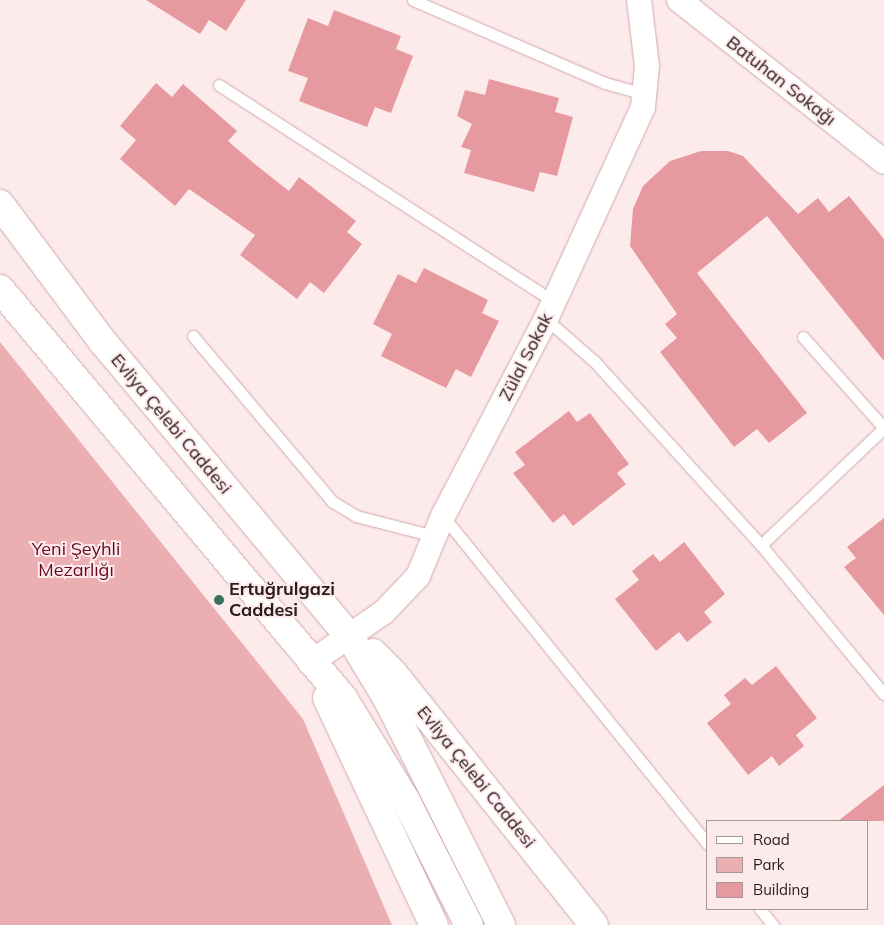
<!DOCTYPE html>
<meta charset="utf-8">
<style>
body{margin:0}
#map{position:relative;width:884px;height:925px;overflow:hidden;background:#fdebec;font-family:Mulish,sans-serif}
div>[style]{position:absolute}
.green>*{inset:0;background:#eaaeb3}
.building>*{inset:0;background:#e799a0}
.roads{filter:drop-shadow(0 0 1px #d1a9ac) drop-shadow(0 0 1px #d1a9ac)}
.lane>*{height:11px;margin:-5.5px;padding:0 5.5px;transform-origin:5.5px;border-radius:5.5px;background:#fff}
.street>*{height:24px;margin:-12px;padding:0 12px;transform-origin:12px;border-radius:12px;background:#fff}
.secondary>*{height:28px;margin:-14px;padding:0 14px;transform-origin:14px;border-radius:14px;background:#fff}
.dots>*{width:14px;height:14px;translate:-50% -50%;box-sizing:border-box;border:2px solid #fdebec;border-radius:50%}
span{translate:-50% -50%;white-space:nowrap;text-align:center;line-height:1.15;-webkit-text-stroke:4px #fdebec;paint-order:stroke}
.street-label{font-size:18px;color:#291a1c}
.park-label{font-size:18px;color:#650721}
.poi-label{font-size:18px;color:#291a1c;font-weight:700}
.left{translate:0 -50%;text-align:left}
.legend{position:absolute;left:706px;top:820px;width:162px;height:90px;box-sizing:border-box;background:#fdebec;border:1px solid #a89799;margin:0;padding:6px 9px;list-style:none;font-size:15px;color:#291a1c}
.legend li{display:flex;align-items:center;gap:10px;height:25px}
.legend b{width:25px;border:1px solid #a89799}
</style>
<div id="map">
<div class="green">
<div style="clip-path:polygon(0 342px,303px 719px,392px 925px,0 925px)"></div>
</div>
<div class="building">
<div style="clip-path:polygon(146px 0,246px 0,226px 31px,209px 20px,200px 34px)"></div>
<div style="clip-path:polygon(334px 10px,401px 36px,396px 49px,413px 56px,391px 113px,375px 107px,367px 127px,299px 101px,308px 78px,288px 71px,308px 18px,328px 26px)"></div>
<div style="clip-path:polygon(489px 79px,559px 98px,555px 112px,573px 117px,557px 176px,540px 172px,534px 192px,464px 173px,471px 150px,461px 147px,472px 124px,457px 116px,465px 90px,485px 95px)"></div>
<div style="clip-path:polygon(156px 83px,172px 97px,183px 84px,237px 131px,228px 141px,256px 165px,289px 191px,299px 177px,356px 221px,347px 232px,362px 244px,324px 293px,310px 282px,297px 299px,240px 255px,255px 235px,189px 189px,175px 206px,120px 159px,136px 140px,120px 126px)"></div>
<div style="clip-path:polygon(701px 151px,728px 151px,743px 156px,798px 214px,818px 198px,829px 212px,849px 196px,884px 239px,884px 361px,767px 216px,697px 273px,807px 413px,769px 443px,757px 429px,734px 447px,660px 352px,677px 338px,665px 324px,677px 314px,630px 246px,633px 209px,643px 186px,670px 161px)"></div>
<div style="clip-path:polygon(424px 268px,488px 300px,482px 313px,499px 321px,471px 377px,456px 369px,446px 388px,381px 356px,392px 334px,373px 324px,398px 274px,416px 283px)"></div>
<div style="clip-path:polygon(569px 411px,577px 422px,590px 413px,629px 464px,617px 473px,626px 484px,573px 526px,564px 514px,553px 523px,513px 473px,525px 465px,515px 452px)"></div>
<div style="clip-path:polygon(884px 518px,884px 615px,844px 567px,856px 558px,847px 547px)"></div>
<div style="clip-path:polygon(684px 542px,725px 594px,704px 612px,712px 622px,687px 642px,679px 632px,656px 651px,615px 599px,639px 580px,632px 571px,653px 554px,660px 562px)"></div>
<div style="clip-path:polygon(776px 666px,817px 718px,796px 735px,804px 746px,779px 766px,772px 756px,748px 775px,707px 723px,731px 704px,724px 695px,745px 678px,752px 685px)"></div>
<div style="clip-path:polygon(884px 785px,884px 821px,838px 821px)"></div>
</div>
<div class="roads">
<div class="lane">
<div style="left:413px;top:0;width:209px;rotate:23.4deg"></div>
<div style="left:605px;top:83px;width:41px;rotate:15.8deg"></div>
<div style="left:219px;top:85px;width:399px;rotate:32.9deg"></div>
<div style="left:546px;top:319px;width:64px;rotate:41.2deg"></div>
<div style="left:594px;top:361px;width:248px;rotate:47.8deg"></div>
<div style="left:761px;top:545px;width:193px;rotate:50.5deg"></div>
<div style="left:193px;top:336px;width:217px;rotate:49.9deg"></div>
<div style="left:333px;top:502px;width:27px;rotate:31deg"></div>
<div style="left:356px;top:516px;width:81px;rotate:14.4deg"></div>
<div style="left:803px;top:337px;width:122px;rotate:48.3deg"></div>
<div style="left:443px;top:516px;width:422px;rotate:51.1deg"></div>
<div style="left:761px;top:545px;width:170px;rotate:-43.6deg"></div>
<div style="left:760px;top:909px;width:21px;rotate:51deg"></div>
</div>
<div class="street">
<div style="left:679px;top:0;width:261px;rotate:38.3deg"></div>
<div style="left:310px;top:663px;width:90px;rotate:-34.6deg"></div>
<div style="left:384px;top:612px;width:50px;rotate:-46.6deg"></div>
<div style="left:418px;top:576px;width:65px;rotate:-67.4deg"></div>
<div style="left:443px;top:516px;width:222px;rotate:-62.4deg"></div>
<div style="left:546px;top:319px;width:233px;rotate:-65.4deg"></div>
<div style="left:643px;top:107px;width:41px;rotate:-84.4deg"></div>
<div style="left:647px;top:66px;width:66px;rotate:-96.9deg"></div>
</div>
<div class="secondary">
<div style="left:0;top:204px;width:172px;rotate:53.3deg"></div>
<div style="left:103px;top:342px;width:385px;rotate:50.1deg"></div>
<div style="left:350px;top:637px;width:71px;rotate:58.8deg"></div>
<div style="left:387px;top:698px;width:254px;rotate:63.3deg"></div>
<div style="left:0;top:289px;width:534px;rotate:50.02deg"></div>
<div style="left:343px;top:698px;width:121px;rotate:58.5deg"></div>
<div style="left:406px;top:801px;width:139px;rotate:63.1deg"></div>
<div style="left:373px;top:653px;width:28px;rotate:45deg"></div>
<div style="left:393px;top:673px;width:322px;rotate:51.4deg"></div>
<div style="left:327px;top:698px;width:251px;rotate:64.8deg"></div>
</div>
</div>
<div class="dots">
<div style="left:219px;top:600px;background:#37725c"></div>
</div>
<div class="street-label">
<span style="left:781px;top:81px;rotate:38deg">Batuhan Sokağı</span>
<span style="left:526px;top:357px;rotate:-63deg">Zülal Sokak</span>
<span style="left:171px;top:424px;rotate:50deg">Evliya Çelebi Caddesi</span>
<span style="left:476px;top:777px;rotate:51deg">Evliya Çelebi Caddesi</span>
</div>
<div class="park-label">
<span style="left:76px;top:560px">Yeni Şeyhli<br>Mezarlığı</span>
</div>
<div class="poi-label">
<span class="left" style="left:229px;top:600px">Ertuğrulgazi<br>Caddesi</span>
</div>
<ul class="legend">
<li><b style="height:6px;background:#fff"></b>Road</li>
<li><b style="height:14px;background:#eaaeb3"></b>Park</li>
<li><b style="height:14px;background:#e799a0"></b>Building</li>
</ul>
</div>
